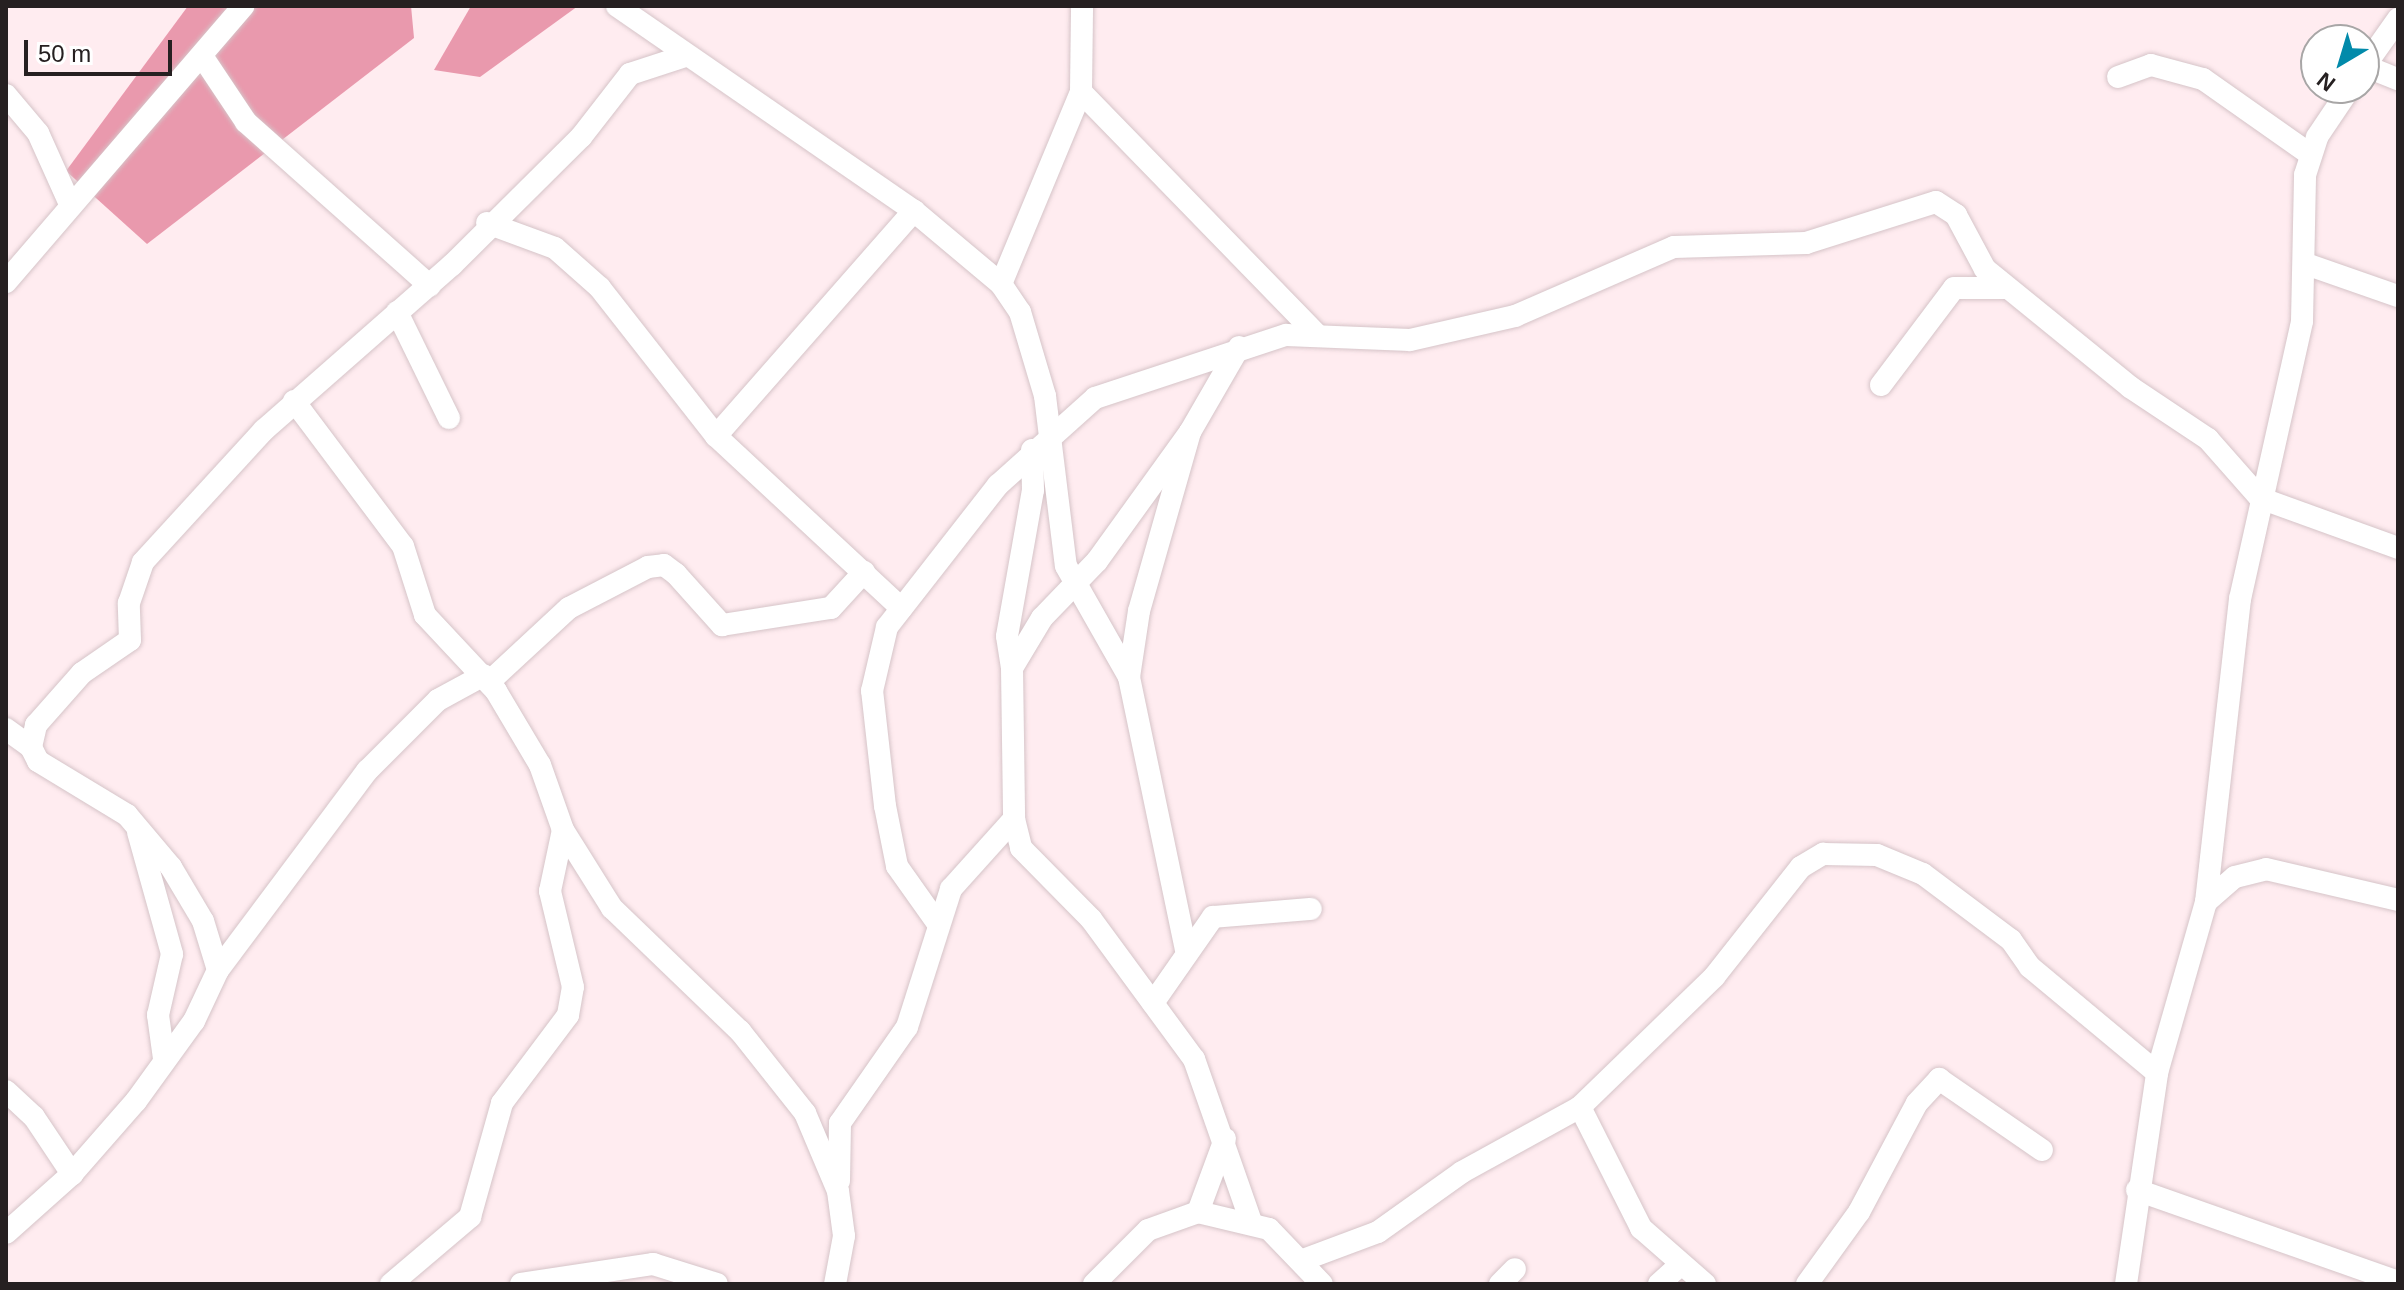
<!DOCTYPE html>
<style>
body{margin:0}
#map{position:relative;width:2404px;height:1290px;overflow:hidden;background:#ffecf0;font-family:Arial,sans-serif}
div>[style]{position:absolute}
.forest>*{inset:0;background:#e999ad}
.roads{filter:drop-shadow(0 0 2px #d6c4c8) drop-shadow(0 0 2px #d6c4c8)}
.street>*{height:22px;margin:-11px;padding:0 11px;transform-origin:11px;border-radius:11px;background:#fff}
span{translate:-50% -50%;white-space:nowrap;text-align:center;line-height:1.15;-webkit-text-stroke:7px #fff;paint-order:stroke}
.frame{position:absolute;inset:0;border:8px solid #262021;pointer-events:none}
.north{position:absolute;left:2300px;top:24px;width:80px;height:80px;box-sizing:border-box;background:#fff;border:2px solid #a8a6a6;border-radius:50%;rotate:218deg;font-size:22px;font-weight:700;line-height:32px;text-align:center;color:#262021}
.north::after{content:'';display:block;margin:auto;width:28px;height:36px;background:#028aaa;clip-path:polygon(50% 0,100% 100%,50% 72%,0 100%)}
.scale{position:absolute;left:24px;top:40px;width:148px;height:36px;box-sizing:border-box;border:4px solid #262021;border-top:0;padding-left:10px;font-size:24px;line-height:28px;white-space:nowrap;color:#262021;-webkit-text-stroke:6px #fff;paint-order:stroke}
</style>
<div id="map">
<div class="forest">
<div style="clip-path:polygon(188px 6px,411px 6px,414px 38px,147px 244px,66px 171px)"></div>
<div style="clip-path:polygon(471px 6px,578px 6px,480px 77px,434px 70px)"></div>
</div>
<div class="roads">
<div class="street">
<div style="left:617px;top:6px;width:361px;rotate:34.6deg"></div>
<div style="left:914px;top:211px;width:114px;rotate:40deg"></div>
<div style="left:1001px;top:284px;width:34px;rotate:56deg"></div>
<div style="left:1020px;top:312px;width:88px;rotate:73.4deg"></div>
<div style="left:1045px;top:396px;width:171px;rotate:83deg"></div>
<div style="left:1066px;top:566px;width:128px;rotate:60.4deg"></div>
<div style="left:202px;top:56px;width:79px;rotate:56.3deg"></div>
<div style="left:246px;top:122px;width:246px;rotate:41.7deg"></div>
<div style="left:2365px;top:66px;width:35px;rotate:22deg"></div>
<div style="left:2364px;top:67px;width:59px;rotate:-54.7deg"></div>
<div style="left:2118px;top:77px;width:35px;rotate:-20deg"></div>
<div style="left:2151px;top:65px;width:54px;rotate:15.1deg"></div>
<div style="left:2203px;top:79px;width:132px;rotate:35.1deg"></div>
<div style="left:1081px;top:92px;width:337px;rotate:45.8deg"></div>
<div style="left:6px;top:95px;width:50px;rotate:49.9deg"></div>
<div style="left:38px;top:133px;width:76px;rotate:65.8deg"></div>
<div style="left:487px;top:223px;width:72px;rotate:20.2deg"></div>
<div style="left:555px;top:248px;width:60px;rotate:41.6deg"></div>
<div style="left:600px;top:288px;width:188px;rotate:51.9deg"></div>
<div style="left:716px;top:436px;width:253px;rotate:42.9deg"></div>
<div style="left:2306px;top:264px;width:97px;rotate:19.2deg"></div>
<div style="left:6px;top:282px;width:364px;rotate:-49.3deg"></div>
<div style="left:1001px;top:284px;width:208px;rotate:-67.4deg"></div>
<div style="left:1081px;top:92px;width:86px;rotate:-89.3deg"></div>
<div style="left:397px;top:312px;width:118px;rotate:63.9deg"></div>
<div style="left:1881px;top:385px;width:121px;rotate:-53deg"></div>
<div style="left:1954px;top:288px;width:52px"></div>
<div style="left:294px;top:401px;width:181px;rotate:53.1deg"></div>
<div style="left:403px;top:546px;width:72px;rotate:72.3deg"></div>
<div style="left:425px;top:615px;width:104px;rotate:46.9deg"></div>
<div style="left:496px;top:691px;width:86px;rotate:59.3deg"></div>
<div style="left:540px;top:765px;width:69px;rotate:70.5deg"></div>
<div style="left:563px;top:830px;width:92px;rotate:57.9deg"></div>
<div style="left:612px;top:908px;width:178px;rotate:43.9deg"></div>
<div style="left:740px;top:1031px;width:105px;rotate:51.6deg"></div>
<div style="left:805px;top:1113px;width:85px;rotate:67.1deg"></div>
<div style="left:838px;top:1191px;width:45px;rotate:82.4deg"></div>
<div style="left:844px;top:1236px;width:49px;rotate:100.6deg"></div>
<div style="left:1190px;top:432px;width:159px;rotate:125.8deg"></div>
<div style="left:1097px;top:561px;width:79px;rotate:134deg"></div>
<div style="left:1042px;top:618px;width:58px;rotate:121deg"></div>
<div style="left:1012px;top:668px;width:151px;rotate:89.2deg"></div>
<div style="left:1014px;top:819px;width:30px;rotate:76deg"></div>
<div style="left:1021px;top:848px;width:100px;rotate:45.4deg"></div>
<div style="left:1091px;top:919px;width:174px;rotate:53.7deg"></div>
<div style="left:1194px;top:1059px;width:170px;rotate:70.7deg"></div>
<div style="left:716px;top:436px;width:300px;rotate:-48.7deg"></div>
<div style="left:1012px;top:668px;width:32px;rotate:-99deg"></div>
<div style="left:1007px;top:636px;width:148px;rotate:-79.9deg"></div>
<div style="left:1033px;top:490px;width:40px;rotate:-91.4deg"></div>
<div style="left:489px;top:682px;width:109px;rotate:-42.8deg"></div>
<div style="left:569px;top:608px;width:89px;rotate:-27.4deg"></div>
<div style="left:648px;top:567px;width:16px;rotate:-7deg"></div>
<div style="left:664px;top:565px;width:15px;rotate:37deg"></div>
<div style="left:676px;top:574px;width:69px;rotate:48deg"></div>
<div style="left:722px;top:625px;width:110px;rotate:-8.9deg"></div>
<div style="left:831px;top:608px;width:49px;rotate:-47.5deg"></div>
<div style="left:6px;top:729px;width:31px;rotate:36deg"></div>
<div style="left:138px;top:832px;width:127px;rotate:74.4deg"></div>
<div style="left:172px;top:954px;width:63px;rotate:102.9deg"></div>
<div style="left:158px;top:1015px;width:44px;rotate:82.2deg"></div>
<div style="left:2206px;top:902px;width:38px;rotate:-41deg"></div>
<div style="left:2235px;top:877px;width:32px;rotate:-14deg"></div>
<div style="left:2266px;top:869px;width:136px;rotate:13.2deg"></div>
<div style="left:938px;top:924px;width:71px;rotate:-125.3deg"></div>
<div style="left:897px;top:866px;width:61px;rotate:-101.3deg"></div>
<div style="left:885px;top:806px;width:116px;rotate:-96.4deg"></div>
<div style="left:872px;top:691px;width:66px;rotate:-76.8deg"></div>
<div style="left:887px;top:627px;width:180px;rotate:-52deg"></div>
<div style="left:998px;top:485px;width:130px;rotate:-41.9deg"></div>
<div style="left:1095px;top:398px;width:201px;rotate:-18.3deg"></div>
<div style="left:1286px;top:335px;width:124px;rotate:2.3deg"></div>
<div style="left:1410px;top:340px;width:108px;rotate:-12.9deg"></div>
<div style="left:1515px;top:316px;width:173px;rotate:-23.5deg"></div>
<div style="left:1674px;top:247px;width:132px;rotate:-1.7deg"></div>
<div style="left:1806px;top:243px;width:136px;rotate:-17.5deg"></div>
<div style="left:1936px;top:202px;width:24px;rotate:33deg"></div>
<div style="left:1956px;top:215px;width:61px;rotate:61.8deg"></div>
<div style="left:1985px;top:269px;width:187px;rotate:39.1deg"></div>
<div style="left:2130px;top:387px;width:94px;rotate:33.7deg"></div>
<div style="left:2208px;top:439px;width:79px;rotate:48.6deg"></div>
<div style="left:2260px;top:498px;width:147px;rotate:19.9deg"></div>
<div style="left:1186px;top:950px;width:279px;rotate:-101.8deg"></div>
<div style="left:1129px;top:677px;width:67px;rotate:-81.4deg"></div>
<div style="left:1139px;top:611px;width:186px;rotate:-74.1deg"></div>
<div style="left:1190px;top:432px;width:98px;rotate:-60deg"></div>
<div style="left:218px;top:970px;width:51px;rotate:-107deg"></div>
<div style="left:203px;top:921px;width:63px;rotate:-120.7deg"></div>
<div style="left:171px;top:867px;width:68px;rotate:-130.2deg"></div>
<div style="left:127px;top:815px;width:104px;rotate:-148.8deg"></div>
<div style="left:38px;top:761px;width:16px;rotate:-117deg"></div>
<div style="left:31px;top:747px;width:23px;rotate:-77deg"></div>
<div style="left:36px;top:725px;width:69px;rotate:-48.5deg"></div>
<div style="left:82px;top:673px;width:58px;rotate:-34.5deg"></div>
<div style="left:130px;top:640px;width:37px;rotate:-92deg"></div>
<div style="left:129px;top:603px;width:43px;rotate:-71.1deg"></div>
<div style="left:143px;top:562px;width:179px;rotate:-47.5deg"></div>
<div style="left:264px;top:430px;width:250px;rotate:-41.3deg"></div>
<div style="left:452px;top:265px;width:182px;rotate:-44.8deg"></div>
<div style="left:581px;top:137px;width:80px;rotate:-52.1deg"></div>
<div style="left:630px;top:74px;width:58px;rotate:-18.1deg"></div>
<div style="left:1153px;top:1003px;width:105px;rotate:-55.1deg"></div>
<div style="left:1213px;top:917px;width:98px;rotate:-4.7deg"></div>
<div style="left:6px;top:1091px;width:38px;rotate:43deg"></div>
<div style="left:34px;top:1117px;width:69px;rotate:56.3deg"></div>
<div style="left:1580px;top:1107px;width:136px;rotate:63.2deg"></div>
<div style="left:1641px;top:1228px;width:85px;rotate:41.2deg"></div>
<div style="left:839px;top:1181px;width:58px;rotate:-89deg"></div>
<div style="left:840px;top:1123px;width:117px;rotate:-55.1deg"></div>
<div style="left:907px;top:1027px;width:145px;rotate:-72.3deg"></div>
<div style="left:951px;top:889px;width:94px;rotate:-48deg"></div>
<div style="left:2137px;top:1190px;width:277px;rotate:19.4deg"></div>
<div style="left:1198px;top:1212px;width:78px;rotate:-69.7deg"></div>
<div style="left:6px;top:1233px;width:89px;rotate:-41.8deg"></div>
<div style="left:72px;top:1174px;width:97px;rotate:-48.8deg"></div>
<div style="left:136px;top:1101px;width:99px;rotate:-54.1deg"></div>
<div style="left:194px;top:1021px;width:56px;rotate:-64.8deg"></div>
<div style="left:218px;top:970px;width:249px;rotate:-53.2deg"></div>
<div style="left:367px;top:771px;width:100px;rotate:-45deg"></div>
<div style="left:438px;top:700px;width:52px;rotate:-28.5deg"></div>
<div style="left:1303px;top:1260px;width:80px;rotate:-20.5deg"></div>
<div style="left:1378px;top:1232px;width:103px;rotate:-35.5deg"></div>
<div style="left:1462px;top:1172px;width:135px;rotate:-28.8deg"></div>
<div style="left:1580px;top:1107px;width:187px;rotate:-44.1deg"></div>
<div style="left:1714px;top:977px;width:140px;rotate:-51.7deg"></div>
<div style="left:1801px;top:867px;width:26px;rotate:-31deg"></div>
<div style="left:1823px;top:854px;width:54px;rotate:1.1deg"></div>
<div style="left:1877px;top:855px;width:50px;rotate:22.4deg"></div>
<div style="left:1923px;top:874px;width:110px;rotate:36.9deg"></div>
<div style="left:2011px;top:940px;width:33px;rotate:55deg"></div>
<div style="left:2030px;top:967px;width:165px;rotate:39.8deg"></div>
<div style="left:391px;top:1284px;width:104px;rotate:-40.3deg"></div>
<div style="left:470px;top:1217px;width:118px;rotate:-74.3deg"></div>
<div style="left:502px;top:1103px;width:110px;rotate:-53.1deg"></div>
<div style="left:568px;top:1015px;width:28px;rotate:-80deg"></div>
<div style="left:573px;top:987px;width:99px;rotate:-103.5deg"></div>
<div style="left:550px;top:891px;width:62px;rotate:-78deg"></div>
<div style="left:521px;top:1284px;width:134px;rotate:-8.6deg"></div>
<div style="left:653px;top:1264px;width:67px;rotate:17.4deg"></div>
<div style="left:1094px;top:1284px;width:76px;rotate:-45deg"></div>
<div style="left:1148px;top:1230px;width:53px;rotate:-19.8deg"></div>
<div style="left:1198px;top:1212px;width:73px;rotate:13.5deg"></div>
<div style="left:1269px;top:1229px;width:76px;rotate:46.1deg"></div>
<div style="left:1500px;top:1284px;width:21px;rotate:-45deg"></div>
<div style="left:1659px;top:1284px;width:28px;rotate:-42deg"></div>
<div style="left:1807px;top:1284px;width:89px;rotate:-54.2deg"></div>
<div style="left:1859px;top:1212px;width:123px;rotate:-62deg"></div>
<div style="left:1917px;top:1103px;width:33px;rotate:-47deg"></div>
<div style="left:1939px;top:1079px;width:125px;rotate:34.6deg"></div>
<div style="left:2126px;top:1284px;width:213px;rotate:-81.6deg"></div>
<div style="left:2157px;top:1073px;width:178px;rotate:-74deg"></div>
<div style="left:2206px;top:902px;width:305px;rotate:-83.6deg"></div>
<div style="left:2240px;top:599px;width:285px;rotate:-77.4deg"></div>
<div style="left:2302px;top:321px;width:146px;rotate:-88.8deg"></div>
<div style="left:2305px;top:175px;width:40px;rotate:-72deg"></div>
<div style="left:2317px;top:137px;width:59px;rotate:-56deg"></div>
</div>
</div>
<div class="frame"></div>
<div class="north">N</div>
<div class="scale">50 m</div>
</div>
